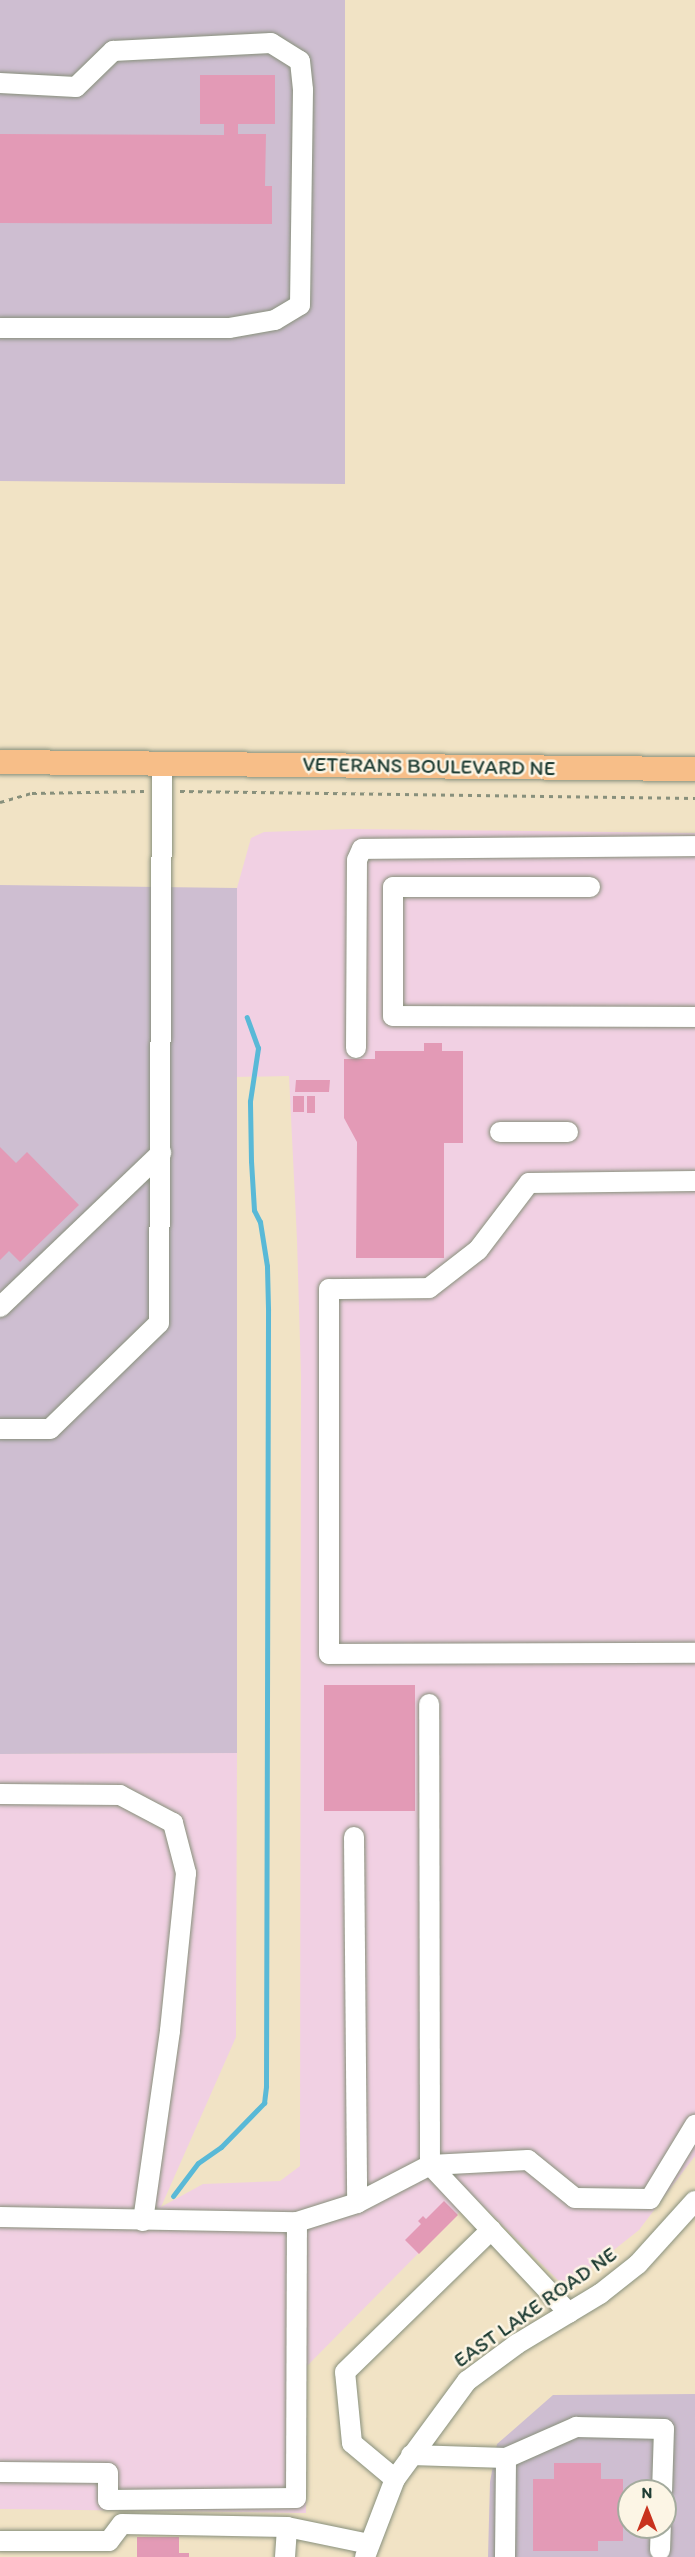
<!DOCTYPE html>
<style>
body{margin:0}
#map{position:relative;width:695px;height:2557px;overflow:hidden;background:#f1e3c5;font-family:Itim,sans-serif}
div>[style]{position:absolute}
.built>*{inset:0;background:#f1d0e3}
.industrial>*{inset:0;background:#cebed1}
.stream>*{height:5px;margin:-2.5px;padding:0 2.5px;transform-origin:2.5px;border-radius:2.5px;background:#59b9d7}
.building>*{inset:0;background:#e39ab6}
.path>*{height:3px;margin-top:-1.5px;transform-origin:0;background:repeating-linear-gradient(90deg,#88907c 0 4.5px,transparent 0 9px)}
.roads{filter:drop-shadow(0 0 2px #88907c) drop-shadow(0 0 2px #88907c)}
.minor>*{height:20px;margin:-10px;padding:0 10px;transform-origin:10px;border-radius:10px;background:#fff}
.major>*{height:24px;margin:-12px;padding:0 12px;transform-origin:12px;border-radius:12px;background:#f7be88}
span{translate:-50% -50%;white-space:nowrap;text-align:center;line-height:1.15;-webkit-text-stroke:5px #fcf5e5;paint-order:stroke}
.street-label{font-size:21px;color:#1f3d34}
.north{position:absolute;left:617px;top:2479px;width:60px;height:60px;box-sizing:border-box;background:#fcf5e5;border:2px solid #a4ab9e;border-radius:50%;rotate:0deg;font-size:16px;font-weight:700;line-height:24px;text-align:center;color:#1f3d34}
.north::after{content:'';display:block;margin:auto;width:21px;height:27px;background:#c8321e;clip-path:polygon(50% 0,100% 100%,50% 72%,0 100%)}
</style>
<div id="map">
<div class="built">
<div style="clip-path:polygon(351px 829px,695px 833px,695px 2156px,639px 2230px,566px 2288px,474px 2197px,307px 2366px,306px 2513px,0 2509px,0 1754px,237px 1753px,236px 2037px,161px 2207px,203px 2184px,280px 2181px,300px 2166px,301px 1376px,297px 1240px,289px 1076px,235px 1077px,237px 888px,251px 838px,264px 832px)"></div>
</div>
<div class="industrial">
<div style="clip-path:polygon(0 0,345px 0,345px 484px,0 481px)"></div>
<div style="clip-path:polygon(0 885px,237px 888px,237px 1753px,0 1754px)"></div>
<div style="clip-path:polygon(evenodd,695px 2394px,695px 2557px,488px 2557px,490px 2482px,497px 2444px,553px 2395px,695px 2394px,629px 2491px,665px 2491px,665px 2527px,629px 2527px,629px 2491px)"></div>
</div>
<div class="stream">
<div style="left:173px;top:2196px;width:41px;rotate:-52.9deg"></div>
<div style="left:198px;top:2163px;width:28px;rotate:-35deg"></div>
<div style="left:221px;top:2147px;width:62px;rotate:-45.7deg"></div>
<div style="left:264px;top:2103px;width:17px;rotate:-83deg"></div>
<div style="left:266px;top:2086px;width:778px;rotate:-89.85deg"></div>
<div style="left:268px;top:1308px;width:42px;rotate:-91.4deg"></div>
<div style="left:267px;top:1266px;width:45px;rotate:-99deg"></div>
<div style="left:260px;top:1222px;width:13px;rotate:-117deg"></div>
<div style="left:254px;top:1210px;width:49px;rotate:-93.5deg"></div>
<div style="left:251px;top:1161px;width:60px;rotate:-91deg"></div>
<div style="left:250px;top:1101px;width:54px;rotate:-81.4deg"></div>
<div style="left:258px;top:1048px;width:33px;rotate:-110deg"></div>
</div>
<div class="building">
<div style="clip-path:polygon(200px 75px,275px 75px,275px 124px,238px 124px,238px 134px,266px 134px,265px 186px,272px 186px,272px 224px,0 223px,0 134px,224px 135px,224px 124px,200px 124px)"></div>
<div style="clip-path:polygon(424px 1043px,442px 1043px,442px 1051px,463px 1051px,463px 1143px,444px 1143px,444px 1258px,356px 1258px,357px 1142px,344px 1118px,344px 1059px,375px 1059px,375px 1051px,424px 1051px)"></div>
<div style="clip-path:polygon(296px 1080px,330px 1080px,329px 1092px,295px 1092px)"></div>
<div style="clip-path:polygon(293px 1096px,304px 1096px,304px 1112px,293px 1112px)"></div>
<div style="clip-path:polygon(307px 1096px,315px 1096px,315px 1113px,307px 1113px)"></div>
<div style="clip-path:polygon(0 1147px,16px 1163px,27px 1152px,79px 1205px,20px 1262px,9px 1251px,0 1260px)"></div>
<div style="clip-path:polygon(324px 1685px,415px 1685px,415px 1811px,324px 1811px)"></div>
<div style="clip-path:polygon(444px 2201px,458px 2215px,419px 2254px,405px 2240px,421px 2224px,418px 2221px,423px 2216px,426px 2219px)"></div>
<div style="clip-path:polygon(554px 2463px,601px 2463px,601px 2479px,623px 2479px,623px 2541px,598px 2541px,598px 2551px,533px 2551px,533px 2479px,554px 2479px)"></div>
<div style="clip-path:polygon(137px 2537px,179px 2537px,179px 2553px,189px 2553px,189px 2557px,137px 2557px)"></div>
</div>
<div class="path">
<div style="left:180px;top:791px;width:515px;rotate:0.78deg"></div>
<div style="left:0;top:802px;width:33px;rotate:-16deg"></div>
<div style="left:32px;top:793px;width:112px;rotate:-1deg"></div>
</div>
<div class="roads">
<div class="minor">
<div style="left:0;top:83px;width:76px;rotate:3deg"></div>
<div style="left:76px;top:87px;width:52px;rotate:-44.2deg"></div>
<div style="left:113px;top:51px;width:158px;rotate:-2.9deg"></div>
<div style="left:271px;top:43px;width:34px;rotate:32deg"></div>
<div style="left:300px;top:61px;width:29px;rotate:84deg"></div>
<div style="left:303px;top:90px;width:215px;rotate:90.8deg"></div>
<div style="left:300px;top:305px;width:29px;rotate:149deg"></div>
<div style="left:275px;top:320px;width:47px;rotate:170.1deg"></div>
<div style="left:229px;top:328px;width:229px;rotate:180deg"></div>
<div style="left:590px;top:887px;width:197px;rotate:180deg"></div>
<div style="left:393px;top:887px;width:129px;rotate:90deg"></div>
<div style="left:393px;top:1016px;width:302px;rotate:0.2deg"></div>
<div style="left:356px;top:1048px;width:188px;rotate:-89.7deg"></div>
<div style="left:357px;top:860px;width:12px;rotate:-66deg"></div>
<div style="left:362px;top:849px;width:333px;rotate:-0.5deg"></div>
<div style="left:500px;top:1132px;width:68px"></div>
<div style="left:695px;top:1181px;width:166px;rotate:179.3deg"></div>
<div style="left:529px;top:1183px;width:84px;rotate:127.3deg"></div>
<div style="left:478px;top:1250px;width:62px;rotate:142.2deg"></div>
<div style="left:429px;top:1288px;width:100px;rotate:179.4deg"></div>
<div style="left:329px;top:1289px;width:365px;rotate:90deg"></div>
<div style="left:329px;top:1654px;width:366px;rotate:-0.2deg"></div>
<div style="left:0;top:1307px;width:223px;rotate:-43.7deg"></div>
<div style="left:0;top:1429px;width:50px"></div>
<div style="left:50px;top:1429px;width:152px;rotate:-44.2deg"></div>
<div style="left:159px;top:1323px;width:561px;rotate:-89.69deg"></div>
<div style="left:0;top:1794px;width:120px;rotate:0.5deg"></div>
<div style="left:120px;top:1795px;width:60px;rotate:27.8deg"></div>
<div style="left:173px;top:1823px;width:52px;rotate:75.4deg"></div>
<div style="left:186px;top:1873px;width:159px;rotate:95.8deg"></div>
<div style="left:170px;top:2031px;width:192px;rotate:98.1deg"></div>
<div style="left:354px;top:1837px;width:366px;rotate:89.5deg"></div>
<div style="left:0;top:2217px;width:297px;rotate:1deg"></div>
<div style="left:297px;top:2222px;width:63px;rotate:-17.6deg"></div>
<div style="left:357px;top:2203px;width:82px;rotate:-27.5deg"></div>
<div style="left:430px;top:2165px;width:461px;rotate:-90.1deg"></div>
<div style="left:569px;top:2313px;width:203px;rotate:-133.2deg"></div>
<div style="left:430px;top:2165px;width:98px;rotate:-2.9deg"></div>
<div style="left:528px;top:2160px;width:60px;rotate:39deg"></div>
<div style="left:575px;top:2198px;width:75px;rotate:0.8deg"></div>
<div style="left:650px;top:2199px;width:87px;rotate:-58.7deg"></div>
<div style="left:411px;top:2455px;width:95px;rotate:1.8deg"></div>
<div style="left:0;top:2472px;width:108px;rotate:0.5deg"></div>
<div style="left:108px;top:2473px;width:27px;rotate:90deg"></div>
<div style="left:108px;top:2500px;width:188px;rotate:-0.6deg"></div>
<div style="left:296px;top:2498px;width:276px;rotate:-89.8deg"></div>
<div style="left:395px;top:2479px;width:56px;rotate:-140.1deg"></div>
<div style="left:352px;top:2443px;width:71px;rotate:-95.6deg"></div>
<div style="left:345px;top:2372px;width:204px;rotate:-44.2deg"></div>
<div style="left:0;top:2541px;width:109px"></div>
<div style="left:109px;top:2541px;width:21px;rotate:-53deg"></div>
<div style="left:122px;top:2524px;width:165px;rotate:1deg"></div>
<div style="left:287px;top:2527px;width:84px;rotate:11.7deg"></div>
<div style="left:660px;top:2550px;width:23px;rotate:-88deg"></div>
<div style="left:285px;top:2557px;width:30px;rotate:-86deg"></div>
<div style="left:365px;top:2557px;width:84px;rotate:-69deg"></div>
<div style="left:395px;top:2479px;width:122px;rotate:-53.7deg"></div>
<div style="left:467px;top:2381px;width:62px;rotate:-36.5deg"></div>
<div style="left:517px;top:2344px;width:97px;rotate:-31.1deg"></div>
<div style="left:600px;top:2294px;width:48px;rotate:-38.3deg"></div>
<div style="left:638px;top:2264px;width:85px;rotate:-47.9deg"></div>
<div style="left:505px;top:2557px;width:99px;rotate:-89.4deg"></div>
<div style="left:506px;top:2458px;width:77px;rotate:-23.9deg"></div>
<div style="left:576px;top:2427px;width:88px;rotate:1.3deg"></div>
<div style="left:664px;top:2429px;width:62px;rotate:91.8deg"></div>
</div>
<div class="major">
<div style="left:0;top:762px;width:695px;rotate:0.58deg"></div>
</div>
</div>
<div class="street-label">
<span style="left:429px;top:766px;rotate:1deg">VETERANS BOULEVARD NE</span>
<span style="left:535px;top:2307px;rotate:-35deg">EAST LAKE ROAD NE</span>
</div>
<div class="north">N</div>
</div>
